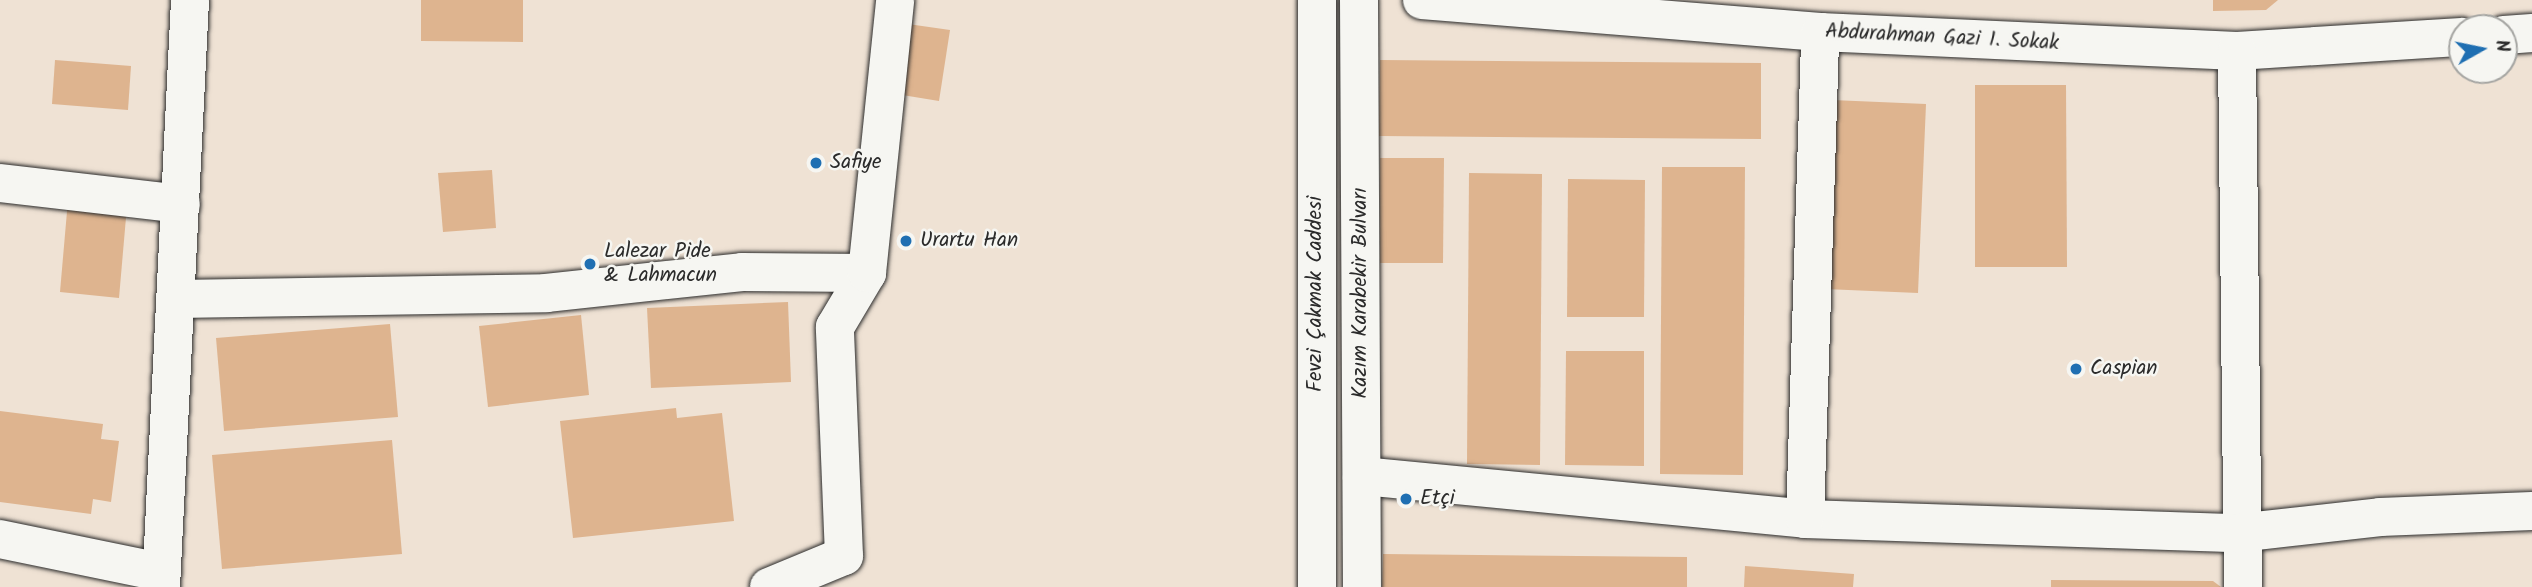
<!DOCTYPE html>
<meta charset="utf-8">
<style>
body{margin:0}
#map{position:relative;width:2532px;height:587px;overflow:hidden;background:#efe2d4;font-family:Kalam,sans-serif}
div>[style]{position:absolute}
.building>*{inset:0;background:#deb48f}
.roads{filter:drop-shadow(0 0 2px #2b2b2b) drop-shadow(0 0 2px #2b2b2b)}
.minor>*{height:38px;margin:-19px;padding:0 19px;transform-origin:19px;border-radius:19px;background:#f6f6f2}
.major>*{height:38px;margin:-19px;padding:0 19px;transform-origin:19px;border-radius:19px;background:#f6f6f2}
.dots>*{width:19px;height:19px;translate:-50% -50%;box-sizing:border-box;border:4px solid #f6f6f2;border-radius:50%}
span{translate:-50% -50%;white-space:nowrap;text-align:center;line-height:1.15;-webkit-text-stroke:5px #f6f6f2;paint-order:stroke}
.street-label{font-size:21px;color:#2b2b2b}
.poi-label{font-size:21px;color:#2b2b2b}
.left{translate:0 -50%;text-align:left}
.north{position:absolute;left:2448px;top:14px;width:70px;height:70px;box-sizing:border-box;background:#f6f6f2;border:2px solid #a5a5a2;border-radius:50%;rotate:81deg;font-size:19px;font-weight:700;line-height:28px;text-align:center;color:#2b2b2b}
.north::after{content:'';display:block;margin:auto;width:24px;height:32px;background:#1f6fb2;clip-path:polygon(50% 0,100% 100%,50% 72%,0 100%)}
</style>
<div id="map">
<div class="building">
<div style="clip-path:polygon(421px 0,523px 0,523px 42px,421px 41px)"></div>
<div style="clip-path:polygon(2213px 0,2278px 0,2266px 10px,2213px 11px)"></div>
<div style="clip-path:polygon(901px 23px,950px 30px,939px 101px,890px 93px)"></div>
<div style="clip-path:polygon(55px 60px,131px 66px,128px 110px,52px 104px)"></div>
<div style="clip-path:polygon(1380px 60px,1761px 63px,1761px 139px,1379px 136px)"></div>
<div style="clip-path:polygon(1975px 85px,2066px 85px,2067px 267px,1975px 267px)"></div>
<div style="clip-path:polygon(1832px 100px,1926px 104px,1918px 293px,1825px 289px)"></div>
<div style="clip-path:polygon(1380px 158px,1444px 158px,1443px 263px,1380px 263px)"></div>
<div style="clip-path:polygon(1662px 167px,1745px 167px,1743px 475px,1660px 474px)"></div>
<div style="clip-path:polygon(492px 170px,496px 228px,443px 232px,438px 173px)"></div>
<div style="clip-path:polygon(1469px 173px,1542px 174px,1540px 465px,1467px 464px)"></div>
<div style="clip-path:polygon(1568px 179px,1645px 180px,1644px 317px,1567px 317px)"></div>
<div style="clip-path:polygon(68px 200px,127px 206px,119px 298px,60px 292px)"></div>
<div style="clip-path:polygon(788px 302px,791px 382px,651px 388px,647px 308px)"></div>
<div style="clip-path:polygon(581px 315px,589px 395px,488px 407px,479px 326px)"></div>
<div style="clip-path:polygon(390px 324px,398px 417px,224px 431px,216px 338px)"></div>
<div style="clip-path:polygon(1566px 351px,1644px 351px,1644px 466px,1565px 465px)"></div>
<div style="clip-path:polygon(676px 408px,677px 418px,722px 413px,734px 521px,573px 538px,560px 421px)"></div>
<div style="clip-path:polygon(0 411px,103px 424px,101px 439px,119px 441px,111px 502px,93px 499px,91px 514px,0 502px)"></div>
<div style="clip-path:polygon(392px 440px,402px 554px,222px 569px,212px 455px)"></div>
<div style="clip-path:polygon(1383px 554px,1687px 557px,1687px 587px,1382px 587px)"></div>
<div style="clip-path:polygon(1745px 566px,1854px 574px,1853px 587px,1744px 587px)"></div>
<div style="clip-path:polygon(2051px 580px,2213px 581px,2221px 587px,2051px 587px)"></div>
</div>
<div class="roads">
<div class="minor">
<div style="left:1422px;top:0;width:399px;rotate:4.6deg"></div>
<div style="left:1820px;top:32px;width:417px;rotate:2.6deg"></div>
<div style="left:2237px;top:51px;width:225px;rotate:-3.6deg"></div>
<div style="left:2504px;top:35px;width:28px;rotate:-4deg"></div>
<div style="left:2237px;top:51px;width:536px;rotate:89.36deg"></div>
<div style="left:0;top:183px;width:182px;rotate:6.6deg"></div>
<div style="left:176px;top:299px;width:370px;rotate:-0.9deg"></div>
<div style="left:546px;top:293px;width:197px;rotate:-6.1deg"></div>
<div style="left:742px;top:272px;width:125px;rotate:0.5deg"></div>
<div style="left:1362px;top:476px;width:445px;rotate:5.5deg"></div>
<div style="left:1805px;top:519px;width:433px;rotate:1.9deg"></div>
<div style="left:2238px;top:533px;width:143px;rotate:-6.4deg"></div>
<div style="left:2380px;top:517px;width:152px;rotate:-2.3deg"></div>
<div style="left:1805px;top:519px;width:487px;rotate:-88.2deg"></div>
<div style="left:0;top:539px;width:164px;rotate:11.6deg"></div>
<div style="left:161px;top:587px;width:588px;rotate:-87.17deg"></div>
<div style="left:769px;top:587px;width:81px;rotate:-22.5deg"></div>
<div style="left:844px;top:556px;width:229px;rotate:-92.3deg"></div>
<div style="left:835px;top:327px;width:63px;rotate:-59.3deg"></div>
<div style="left:867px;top:273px;width:274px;rotate:-84.1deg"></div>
</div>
<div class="major">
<div style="left:1317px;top:0;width:587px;rotate:90deg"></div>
<div style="left:1359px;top:0;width:587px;rotate:89.71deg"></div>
</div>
</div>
<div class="dots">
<div style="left:816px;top:163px;background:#1f6fb2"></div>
<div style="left:906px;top:241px;background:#1f6fb2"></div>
<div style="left:590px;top:264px;background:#1f6fb2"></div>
<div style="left:2076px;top:369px;background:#1f6fb2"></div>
<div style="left:1406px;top:499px;background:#1f6fb2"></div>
</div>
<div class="street-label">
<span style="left:1942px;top:38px;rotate:3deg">Abdurahman Gazi 1. Sokak</span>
<span style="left:1361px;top:293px;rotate:-90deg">Kazım Karabekir Bulvarı</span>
<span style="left:1316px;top:294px;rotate:-90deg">Fevzi Çakmak Caddesi</span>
</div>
<div class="poi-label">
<span class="left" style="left:830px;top:163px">Safiye</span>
<span class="left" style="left:920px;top:241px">Urartu Han</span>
<span class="left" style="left:604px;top:264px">Lalezar Pide<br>&amp; Lahmacun</span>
<span class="left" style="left:2090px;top:369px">Caspian</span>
<span class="left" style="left:1420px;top:499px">Etçi</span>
</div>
<div class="north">N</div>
</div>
